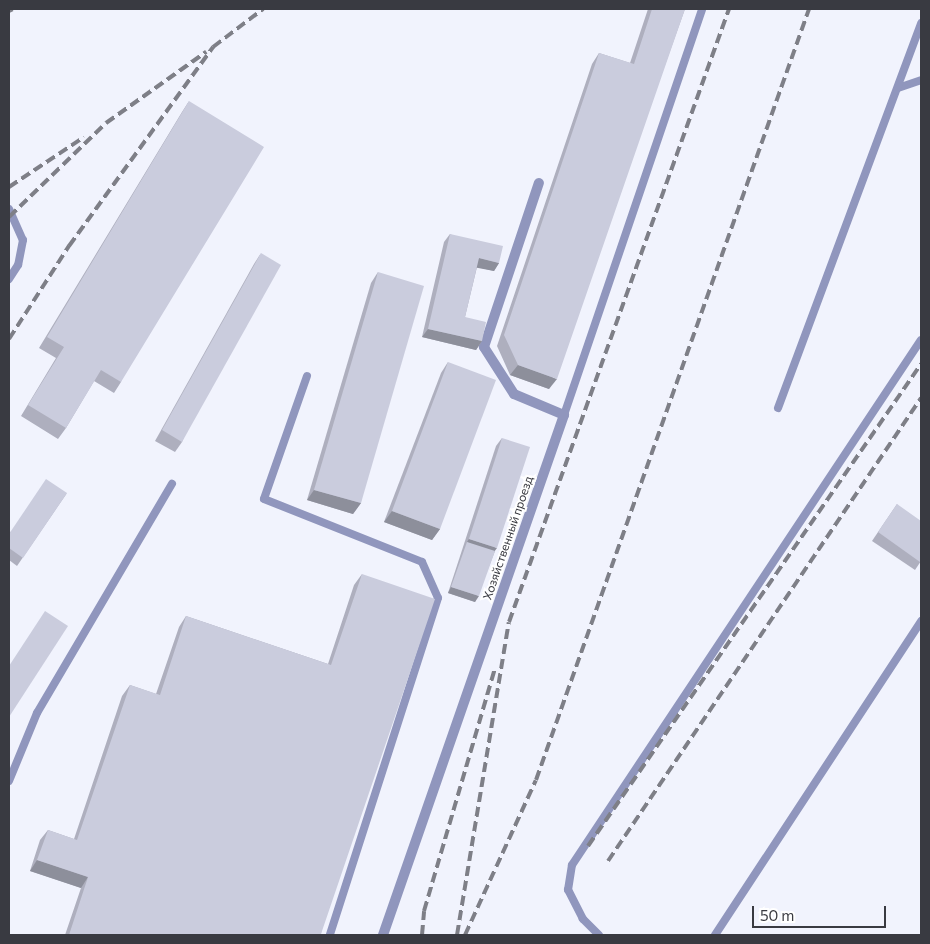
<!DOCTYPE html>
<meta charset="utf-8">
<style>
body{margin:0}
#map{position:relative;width:930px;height:944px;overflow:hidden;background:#f1f3fd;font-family:Commissioner,sans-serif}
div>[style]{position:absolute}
.lane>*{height:8px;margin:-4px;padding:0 4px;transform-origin:4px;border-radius:4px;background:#9096bd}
.street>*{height:10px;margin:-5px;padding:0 5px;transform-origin:5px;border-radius:5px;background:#9096bd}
.rail>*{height:4px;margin-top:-2px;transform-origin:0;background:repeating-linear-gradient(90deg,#7e7f87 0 10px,transparent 0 15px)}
.wall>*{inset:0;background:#aeafbe}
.shaded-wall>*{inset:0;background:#8d8f9b}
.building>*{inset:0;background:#caccdd}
span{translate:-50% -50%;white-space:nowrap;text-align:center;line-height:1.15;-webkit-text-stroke:4px #fff;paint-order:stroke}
.street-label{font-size:12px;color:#393a41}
.frame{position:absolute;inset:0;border:10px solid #393a41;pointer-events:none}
.scale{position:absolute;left:752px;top:906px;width:134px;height:22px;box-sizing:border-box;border:2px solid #393a41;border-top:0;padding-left:6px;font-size:15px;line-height:18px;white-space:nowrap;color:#393a41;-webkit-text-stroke:4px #fff;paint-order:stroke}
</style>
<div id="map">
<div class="lane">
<div style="left:898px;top:88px;width:24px;rotate:-19deg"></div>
<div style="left:9px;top:209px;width:34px;rotate:66deg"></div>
<div style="left:23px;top:240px;width:25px;rotate:101deg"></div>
<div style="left:18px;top:265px;width:17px;rotate:123deg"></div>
<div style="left:307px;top:376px;width:130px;rotate:109.3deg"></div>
<div style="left:264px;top:499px;width:170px;rotate:21.7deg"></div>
<div style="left:422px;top:562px;width:39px;rotate:66deg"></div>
<div style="left:438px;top:598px;width:354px;rotate:107.8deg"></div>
<div style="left:778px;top:408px;width:411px;rotate:-69.6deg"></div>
<div style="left:564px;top:415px;width:429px;rotate:-71.2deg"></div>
<div style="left:9px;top:781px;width:74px;rotate:-67.6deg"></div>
<div style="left:37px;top:713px;width:266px;rotate:-59.5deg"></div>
<div style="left:599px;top:935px;width:23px;rotate:-135deg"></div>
<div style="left:583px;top:919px;width:33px;rotate:-117deg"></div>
<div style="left:568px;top:890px;width:25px;rotate:-81deg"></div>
<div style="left:572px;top:865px;width:630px;rotate:-56.39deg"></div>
<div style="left:715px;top:935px;width:376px;rotate:-56.7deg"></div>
</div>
<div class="street">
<div style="left:383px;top:935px;width:551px;rotate:-70.81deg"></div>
<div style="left:564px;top:415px;width:54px;rotate:-157.2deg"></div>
<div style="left:514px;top:394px;width:56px;rotate:-122.6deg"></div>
<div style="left:484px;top:347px;width:173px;rotate:-71.5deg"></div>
</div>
<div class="rail">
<div style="left:9px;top:11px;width:4px;rotate:-27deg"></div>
<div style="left:9px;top:187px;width:90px;rotate:-33.7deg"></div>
<div style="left:9px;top:217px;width:135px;rotate:-44.1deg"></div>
<div style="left:106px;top:123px;width:123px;rotate:-35.4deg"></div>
<div style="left:9px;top:339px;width:111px;rotate:-57.2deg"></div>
<div style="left:69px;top:246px;width:246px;rotate:-54.1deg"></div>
<div style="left:213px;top:47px;width:63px;rotate:-37.2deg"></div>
<div style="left:588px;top:846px;width:586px;rotate:-55.36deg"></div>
<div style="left:608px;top:861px;width:559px;rotate:-55.94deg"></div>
<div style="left:422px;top:935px;width:24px;rotate:-85deg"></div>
<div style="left:424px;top:911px;width:253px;rotate:-73.7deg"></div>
<div style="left:457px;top:935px;width:317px;rotate:-80.6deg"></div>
<div style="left:509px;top:622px;width:651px;rotate:-70.26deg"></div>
<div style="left:465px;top:935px;width:170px;rotate:-65.4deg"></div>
<div style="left:536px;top:780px;width:818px;rotate:-70.5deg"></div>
</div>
<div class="wall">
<div style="clip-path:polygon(648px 9px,685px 9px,549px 389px,510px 375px,497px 346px,592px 64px,599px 53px,630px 63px)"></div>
<div style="clip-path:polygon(189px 101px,121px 382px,114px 393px,94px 381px,66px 428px,58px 439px,21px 416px,56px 358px,39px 348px,182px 112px)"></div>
<div style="clip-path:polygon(450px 234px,499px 263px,494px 271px,477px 267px,465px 317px,482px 341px,476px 350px,422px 337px,444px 242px)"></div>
<div style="clip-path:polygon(261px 253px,182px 442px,175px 452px,155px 441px,254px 264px)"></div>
<div style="clip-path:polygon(378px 272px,361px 503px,353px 514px,307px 500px,371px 283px)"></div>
<div style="clip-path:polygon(448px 362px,440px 529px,432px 540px,384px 522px,441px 373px)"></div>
<div style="clip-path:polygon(502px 438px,495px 551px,475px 602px,448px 593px,496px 446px)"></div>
<div style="clip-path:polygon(67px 493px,17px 566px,9px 560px,9px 533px)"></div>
<div style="clip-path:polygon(897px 504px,921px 561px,915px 570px,872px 541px)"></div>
<div style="clip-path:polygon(362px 574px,321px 934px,325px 935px,65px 935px,81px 888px,30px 871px,40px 840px,48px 830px,74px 839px,122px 696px,130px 685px,156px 694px,179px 627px,186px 616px,328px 664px,354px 585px)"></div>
</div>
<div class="shaded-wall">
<div style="clip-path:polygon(479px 258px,499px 263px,494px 271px,473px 267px)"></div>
<div style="clip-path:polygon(428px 329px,482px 341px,476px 350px,422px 337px)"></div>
<div style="clip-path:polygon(518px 365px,557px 379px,549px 389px,510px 375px)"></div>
<div style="clip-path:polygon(314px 490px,361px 503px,353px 514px,307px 500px)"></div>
<div style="clip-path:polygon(392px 511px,440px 529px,432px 540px,384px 522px)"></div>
<div style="clip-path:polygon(469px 539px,497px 548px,491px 556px,467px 542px)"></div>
<div style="clip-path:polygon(451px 587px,479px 596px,475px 602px,448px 593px)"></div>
<div style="clip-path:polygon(37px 860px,88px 877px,81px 888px,30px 871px)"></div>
</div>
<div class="building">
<div style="clip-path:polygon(652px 9px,685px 9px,557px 379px,518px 365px,504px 335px,599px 53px,634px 64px)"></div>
<div style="clip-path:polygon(189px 101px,264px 147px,121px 382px,101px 370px,66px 428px,28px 405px,64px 347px,47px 337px)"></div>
<div style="clip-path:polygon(450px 234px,503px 246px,499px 263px,479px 258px,465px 317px,486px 322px,482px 341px,428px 329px)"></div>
<div style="clip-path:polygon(261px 253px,281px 265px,182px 442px,162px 430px)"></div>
<div style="clip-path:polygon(378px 272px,424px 286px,361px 503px,314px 490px)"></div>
<div style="clip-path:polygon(448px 362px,496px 380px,440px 529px,392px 511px)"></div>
<div style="clip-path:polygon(502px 438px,530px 447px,497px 548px,469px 539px)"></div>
<div style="clip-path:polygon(46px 479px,67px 493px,23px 558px,9px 548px,9px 534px)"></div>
<div style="clip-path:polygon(897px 504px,921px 521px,921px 561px,920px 562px,878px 532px)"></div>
<div style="clip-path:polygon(467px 542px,495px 551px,479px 596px,451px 587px)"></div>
<div style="clip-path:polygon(362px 574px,435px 599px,321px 934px,325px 935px,69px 935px,88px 877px,37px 860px,48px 830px,77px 840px,130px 685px,160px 695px,186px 616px,331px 665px)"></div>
<div style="clip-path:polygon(45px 611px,68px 626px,9px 717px,9px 666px)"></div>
</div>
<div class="street-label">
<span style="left:508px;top:538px;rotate:-71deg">Хозяйственный проезд</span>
</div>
<div class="frame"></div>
<div class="scale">50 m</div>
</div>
